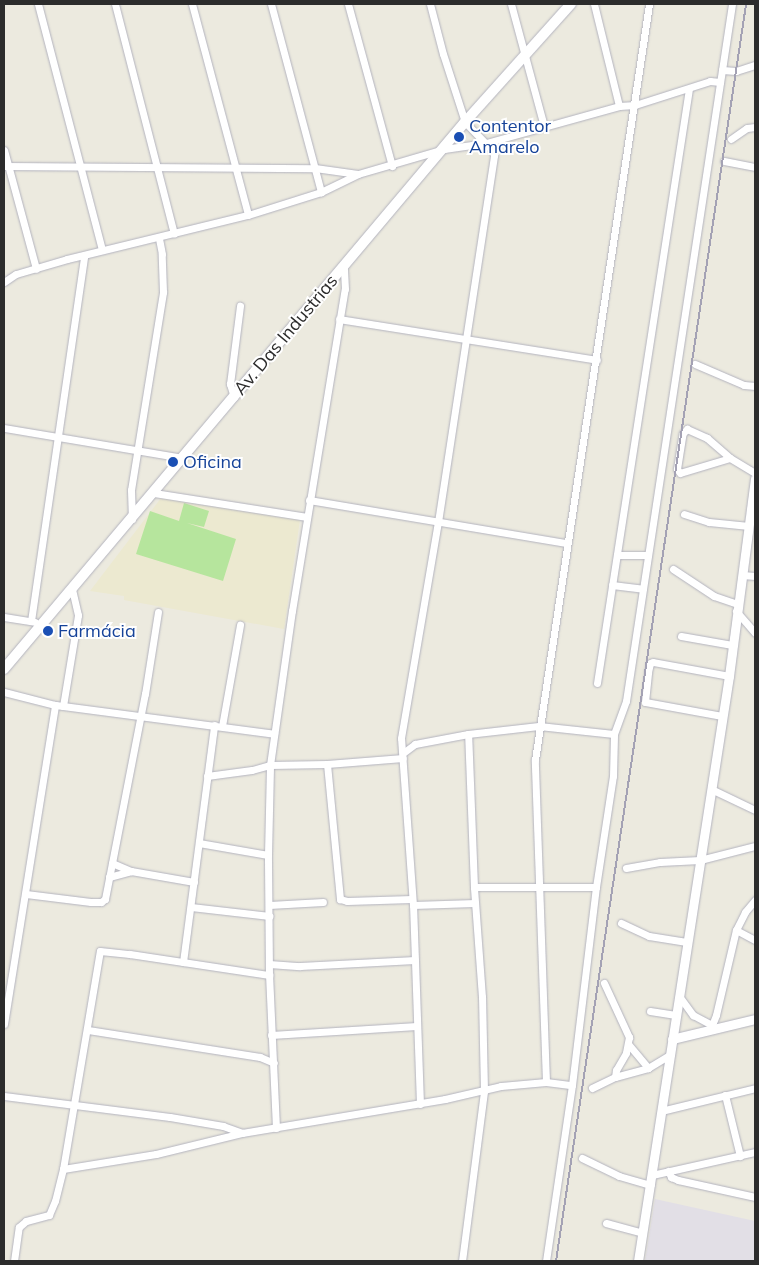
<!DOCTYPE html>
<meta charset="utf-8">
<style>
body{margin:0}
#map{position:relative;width:759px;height:1265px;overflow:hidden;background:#eceadf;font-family:Mulish,sans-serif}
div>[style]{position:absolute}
.industrial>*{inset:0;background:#e2dfe6}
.education>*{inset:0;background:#ece9d0}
.pitch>*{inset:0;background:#b6e59d}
.roads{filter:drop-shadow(0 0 1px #b3b3be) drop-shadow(0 0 1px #b3b3be)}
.minor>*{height:7px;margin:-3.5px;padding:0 3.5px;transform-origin:3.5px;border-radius:3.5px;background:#fff}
.tertiary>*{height:9px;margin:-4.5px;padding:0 4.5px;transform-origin:4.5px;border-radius:4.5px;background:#fff}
.secondary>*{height:10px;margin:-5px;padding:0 5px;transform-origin:5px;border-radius:5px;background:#fff}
.rail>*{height:2px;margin:-1px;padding:0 1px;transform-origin:1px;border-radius:1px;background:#a4a2b4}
.dots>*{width:14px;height:14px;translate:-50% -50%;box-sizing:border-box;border:2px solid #fff;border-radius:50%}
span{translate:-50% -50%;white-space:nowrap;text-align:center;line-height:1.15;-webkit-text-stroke:4px #fff;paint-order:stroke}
.transit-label{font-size:18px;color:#164399}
.left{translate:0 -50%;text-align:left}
.street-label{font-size:18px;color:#2c2c2c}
.frame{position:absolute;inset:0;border:5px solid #2c2c2c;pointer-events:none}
</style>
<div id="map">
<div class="industrial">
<div style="clip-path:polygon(655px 1199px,755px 1221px,755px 1261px,645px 1261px)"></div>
</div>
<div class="education">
<div style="clip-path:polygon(161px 498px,300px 520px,284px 629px,124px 600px,124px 596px,90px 591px)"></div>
</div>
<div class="pitch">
<div style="clip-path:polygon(184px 503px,209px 511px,204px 527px,187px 523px,236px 539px,223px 581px,136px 554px,150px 511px,179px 521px)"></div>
</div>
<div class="roads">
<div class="minor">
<div style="left:38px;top:4px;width:254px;rotate:75.4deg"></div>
<div style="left:115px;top:4px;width:237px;rotate:75.6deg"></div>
<div style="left:192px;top:4px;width:218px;rotate:75.1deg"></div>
<div style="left:271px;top:4px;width:195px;rotate:75.1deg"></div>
<div style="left:348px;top:4px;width:168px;rotate:74.8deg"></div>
<div style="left:511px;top:4px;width:126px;rotate:74.9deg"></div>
<div style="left:594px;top:4px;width:105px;rotate:76.2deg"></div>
<div style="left:722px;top:70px;width:14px;rotate:4deg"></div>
<div style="left:736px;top:71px;width:20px;rotate:-18deg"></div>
<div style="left:731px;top:139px;width:19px;rotate:-35deg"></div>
<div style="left:747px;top:128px;width:8px;rotate:-7deg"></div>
<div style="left:4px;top:150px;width:123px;rotate:74.9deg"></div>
<div style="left:724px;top:161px;width:32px;rotate:11deg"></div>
<div style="left:4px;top:166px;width:311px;rotate:0.4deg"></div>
<div style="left:315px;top:168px;width:43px;rotate:7.9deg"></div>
<div style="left:4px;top:282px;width:14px;rotate:-34deg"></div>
<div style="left:16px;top:274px;width:53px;rotate:-16.4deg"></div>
<div style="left:67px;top:259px;width:186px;rotate:-13.7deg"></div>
<div style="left:248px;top:215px;width:77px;rotate:-17.5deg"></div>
<div style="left:321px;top:192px;width:41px;rotate:-25.9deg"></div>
<div style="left:358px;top:174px;width:90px;rotate:-16.2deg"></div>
<div style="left:444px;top:149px;width:42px;rotate:-8.1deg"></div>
<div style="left:486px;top:143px;width:138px;rotate:-15.5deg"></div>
<div style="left:619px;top:106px;width:16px;rotate:-4deg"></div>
<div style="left:635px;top:105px;width:79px;rotate:-17.7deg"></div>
<div style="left:710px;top:81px;width:10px;rotate:6deg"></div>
<div style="left:339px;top:319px;width:261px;rotate:9deg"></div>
<div style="left:695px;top:364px;width:53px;rotate:23.2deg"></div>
<div style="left:744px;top:385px;width:11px;rotate:5deg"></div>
<div style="left:234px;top:397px;width:14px;rotate:-107deg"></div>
<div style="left:230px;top:384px;width:79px;rotate:-82.7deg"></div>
<div style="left:4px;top:428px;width:181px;rotate:9.5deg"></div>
<div style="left:730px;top:458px;width:52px;rotate:163.3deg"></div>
<div style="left:680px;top:473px;width:5px;rotate:-127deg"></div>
<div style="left:677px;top:469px;width:36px;rotate:-81deg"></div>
<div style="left:683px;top:433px;width:6px;rotate:-45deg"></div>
<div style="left:687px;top:429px;width:22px;rotate:24deg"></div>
<div style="left:707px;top:438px;width:30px;rotate:41deg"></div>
<div style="left:730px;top:458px;width:29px;rotate:31deg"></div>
<div style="left:154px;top:493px;width:155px;rotate:8.9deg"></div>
<div style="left:309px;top:500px;width:261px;rotate:9.5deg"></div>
<div style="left:684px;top:514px;width:26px;rotate:18deg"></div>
<div style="left:709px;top:522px;width:40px;rotate:5.7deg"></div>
<div style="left:132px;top:519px;width:29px;rotate:-92deg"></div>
<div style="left:131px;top:490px;width:201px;rotate:-80.8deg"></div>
<div style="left:163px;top:292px;width:38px;rotate:-92deg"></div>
<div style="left:162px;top:254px;width:15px;rotate:-101deg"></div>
<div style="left:617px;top:555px;width:31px"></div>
<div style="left:673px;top:569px;width:49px;rotate:33.4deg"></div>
<div style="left:714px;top:596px;width:24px;rotate:19deg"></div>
<div style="left:742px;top:575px;width:13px;rotate:4deg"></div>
<div style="left:612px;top:585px;width:31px;rotate:7deg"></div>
<div style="left:736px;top:611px;width:29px;rotate:49deg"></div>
<div style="left:4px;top:617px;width:31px;rotate:9deg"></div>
<div style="left:31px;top:621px;width:369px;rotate:-81.7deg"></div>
<div style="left:681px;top:636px;width:52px;rotate:10deg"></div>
<div style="left:597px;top:683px;width:601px;rotate:-81.2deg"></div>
<div style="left:4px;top:692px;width:53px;rotate:14.3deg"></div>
<div style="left:55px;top:705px;width:221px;rotate:7.5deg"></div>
<div style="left:63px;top:706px;width:92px;rotate:-80.6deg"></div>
<div style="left:78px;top:615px;width:26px;rotate:-103deg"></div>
<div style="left:722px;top:716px;width:78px;rotate:-169.7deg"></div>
<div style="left:645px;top:702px;width:30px;rotate:-84deg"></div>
<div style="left:648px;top:672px;width:9px;rotate:-77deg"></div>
<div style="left:650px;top:663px;width:3px;rotate:-18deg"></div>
<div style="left:653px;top:662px;width:77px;rotate:10.4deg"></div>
<div style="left:222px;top:726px;width:103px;rotate:-79.9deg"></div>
<div style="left:403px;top:753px;width:15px;rotate:-37deg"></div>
<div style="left:415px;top:744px;width:54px;rotate:-10.7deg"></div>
<div style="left:468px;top:734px;width:71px;rotate:-6.4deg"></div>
<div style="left:539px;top:726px;width:75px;rotate:6.1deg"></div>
<div style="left:327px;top:764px;width:136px;rotate:84.5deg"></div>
<div style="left:340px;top:899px;width:7px;rotate:16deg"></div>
<div style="left:347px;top:901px;width:65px;rotate:-1.8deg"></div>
<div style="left:207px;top:776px;width:45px;rotate:-7.6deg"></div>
<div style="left:252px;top:770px;width:19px;rotate:-16deg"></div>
<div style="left:270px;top:765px;width:57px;rotate:-1deg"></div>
<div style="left:327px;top:764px;width:76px;rotate:-4.5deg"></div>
<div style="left:711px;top:789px;width:49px;rotate:25.5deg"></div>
<div style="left:199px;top:843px;width:70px;rotate:9.9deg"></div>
<div style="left:112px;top:863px;width:21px;rotate:23deg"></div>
<div style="left:131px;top:871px;width:64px;rotate:9.9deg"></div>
<div style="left:626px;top:868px;width:35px;rotate:-10deg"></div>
<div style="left:660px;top:862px;width:40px;rotate:-2.9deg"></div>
<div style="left:700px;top:860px;width:57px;rotate:-14.3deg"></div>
<div style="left:109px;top:877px;width:23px;rotate:-15deg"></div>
<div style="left:474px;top:887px;width:122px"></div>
<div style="left:26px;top:894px;width:65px;rotate:7deg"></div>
<div style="left:91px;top:902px;width:10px"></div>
<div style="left:101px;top:902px;width:5px;rotate:-37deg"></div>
<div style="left:105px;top:899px;width:209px;rotate:-79deg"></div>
<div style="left:145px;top:694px;width:83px;rotate:-81deg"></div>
<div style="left:269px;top:905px;width:54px;rotate:-3.2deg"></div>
<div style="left:413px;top:905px;width:62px;rotate:-1.8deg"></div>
<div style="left:191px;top:907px;width:79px;rotate:6.6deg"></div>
<div style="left:621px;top:923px;width:31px;rotate:25deg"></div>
<div style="left:649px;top:936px;width:38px;rotate:9deg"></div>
<div style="left:736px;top:930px;width:21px;rotate:28deg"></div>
<div style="left:183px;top:962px;width:239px;rotate:-82.5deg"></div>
<div style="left:269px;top:964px;width:31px;rotate:4deg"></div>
<div style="left:300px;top:966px;width:115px;rotate:-3deg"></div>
<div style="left:604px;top:983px;width:60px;rotate:65.2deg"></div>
<div style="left:629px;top:1037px;width:16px;rotate:101deg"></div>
<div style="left:626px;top:1053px;width:20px;rotate:120deg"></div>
<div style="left:616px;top:1070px;width:7px;rotate:98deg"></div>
<div style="left:679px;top:996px;width:24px;rotate:54deg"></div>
<div style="left:693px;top:1015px;width:21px;rotate:28deg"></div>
<div style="left:650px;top:1011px;width:26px;rotate:9deg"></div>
<div style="left:4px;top:1024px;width:323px;rotate:-80.9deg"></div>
<div style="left:88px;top:1030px;width:174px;rotate:8.9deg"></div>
<div style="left:260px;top:1057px;width:15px;rotate:23deg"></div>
<div style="left:710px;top:1030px;width:16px;rotate:-68deg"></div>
<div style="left:716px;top:1015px;width:87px;rotate:-76.8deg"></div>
<div style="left:736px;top:930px;width:20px;rotate:-63deg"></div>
<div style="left:745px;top:912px;width:16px;rotate:-50deg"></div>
<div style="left:271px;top:1035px;width:146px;rotate:-3.5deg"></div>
<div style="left:629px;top:1045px;width:30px;rotate:50deg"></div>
<div style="left:546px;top:1082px;width:322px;rotate:-92deg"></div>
<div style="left:535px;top:760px;width:765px;rotate:-81.42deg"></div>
<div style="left:592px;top:1088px;width:25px;rotate:-26deg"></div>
<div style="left:615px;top:1077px;width:34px;rotate:-15deg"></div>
<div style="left:648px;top:1068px;width:26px;rotate:-31deg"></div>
<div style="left:725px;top:1095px;width:63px;rotate:76.2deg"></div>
<div style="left:4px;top:1096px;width:167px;rotate:7.2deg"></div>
<div style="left:170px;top:1117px;width:54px;rotate:9.6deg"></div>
<div style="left:223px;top:1126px;width:20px;rotate:20deg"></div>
<div style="left:420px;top:1104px;width:199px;rotate:-92deg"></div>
<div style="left:413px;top:905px;width:167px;rotate:-94.1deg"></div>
<div style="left:401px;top:738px;width:219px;rotate:-80.3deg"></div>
<div style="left:438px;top:522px;width:371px;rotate:-81.3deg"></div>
<div style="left:494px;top:155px;width:5px;rotate:-112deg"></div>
<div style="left:492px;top:150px;width:39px;rotate:-134deg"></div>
<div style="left:465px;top:122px;width:71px;rotate:-107.9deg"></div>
<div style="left:443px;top:54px;width:52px;rotate:-104.6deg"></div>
<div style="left:661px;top:1111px;width:97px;rotate:-13.7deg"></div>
<div style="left:276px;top:1128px;width:153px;rotate:-92.6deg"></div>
<div style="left:269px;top:975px;width:120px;rotate:-90.5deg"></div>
<div style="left:268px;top:855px;width:90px;rotate:-88.7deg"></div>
<div style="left:270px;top:765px;width:156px;rotate:-81.9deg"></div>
<div style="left:292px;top:611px;width:326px;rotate:-80.7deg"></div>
<div style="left:345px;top:289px;width:22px;rotate:-93deg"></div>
<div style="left:582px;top:1158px;width:41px;rotate:25.9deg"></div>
<div style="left:619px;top:1176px;width:33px;rotate:16deg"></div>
<div style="left:63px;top:1169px;width:94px;rotate:-9.2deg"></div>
<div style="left:156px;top:1154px;width:89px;rotate:-13.7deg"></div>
<div style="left:242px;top:1133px;width:206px;rotate:-9.5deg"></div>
<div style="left:445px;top:1099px;width:57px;rotate:-13.1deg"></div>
<div style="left:501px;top:1086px;width:45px;rotate:-5.1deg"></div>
<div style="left:546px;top:1082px;width:26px;rotate:7deg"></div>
<div style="left:668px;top:1171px;width:7px;rotate:63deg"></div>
<div style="left:671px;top:1177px;width:8px;rotate:23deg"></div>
<div style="left:678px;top:1180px;width:79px;rotate:12.4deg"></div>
<div style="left:652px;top:1175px;width:106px;rotate:-12.6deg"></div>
<div style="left:606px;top:1223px;width:38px;rotate:15deg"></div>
<div style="left:14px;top:1261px;width:34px;rotate:-82deg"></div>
<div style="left:19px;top:1227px;width:9px;rotate:-41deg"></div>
<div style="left:26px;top:1221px;width:24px;rotate:-15deg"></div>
<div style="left:49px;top:1215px;width:15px;rotate:-67deg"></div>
<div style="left:55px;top:1201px;width:33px;rotate:-76deg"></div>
<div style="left:63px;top:1169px;width:221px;rotate:-80.4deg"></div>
<div style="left:100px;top:951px;width:30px;rotate:6deg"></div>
<div style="left:130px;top:954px;width:141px;rotate:8.6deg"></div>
<div style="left:462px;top:1261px;width:171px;rotate:-82.6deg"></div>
<div style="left:484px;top:1091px;width:94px;rotate:-91.2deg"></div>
<div style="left:482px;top:997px;width:110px;rotate:-94.2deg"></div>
<div style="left:474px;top:887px;width:153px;rotate:-92.2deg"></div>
<div style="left:546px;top:1261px;width:178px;rotate:-81.6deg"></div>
<div style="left:572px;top:1085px;width:199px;rotate:-83.1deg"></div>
<div style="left:596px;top:887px;width:112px;rotate:-81.3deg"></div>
<div style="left:613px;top:776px;width:42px;rotate:-88.6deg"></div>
<div style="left:614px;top:734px;width:35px;rotate:-70deg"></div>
<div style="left:626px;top:701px;width:705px;rotate:-81.35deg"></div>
</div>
<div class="tertiary">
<div style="left:672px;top:1039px;width:85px;rotate:-13.5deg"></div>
<div style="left:638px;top:1261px;width:592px;rotate:-81.16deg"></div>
<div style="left:729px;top:676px;width:199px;rotate:-82.5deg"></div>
</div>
<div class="secondary">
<div style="left:4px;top:669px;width:715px;rotate:-49.88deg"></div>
<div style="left:465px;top:122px;width:159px;rotate:-48.1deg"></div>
</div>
</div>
<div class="rail">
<div style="left:556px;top:1261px;width:1271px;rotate:-81.4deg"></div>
</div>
<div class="dots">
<div style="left:459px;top:137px;background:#1a4fb4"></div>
<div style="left:173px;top:462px;background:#1a4fb4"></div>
<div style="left:48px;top:631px;background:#1a4fb4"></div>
</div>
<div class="transit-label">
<span class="left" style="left:469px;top:137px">Contentor<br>Amarelo</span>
<span class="left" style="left:183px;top:462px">Oficina</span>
<span class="left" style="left:58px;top:631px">Farmácia</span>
</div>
<div class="street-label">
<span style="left:286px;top:335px;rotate:-50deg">Av. Das Industrias</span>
</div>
<div class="frame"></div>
</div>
